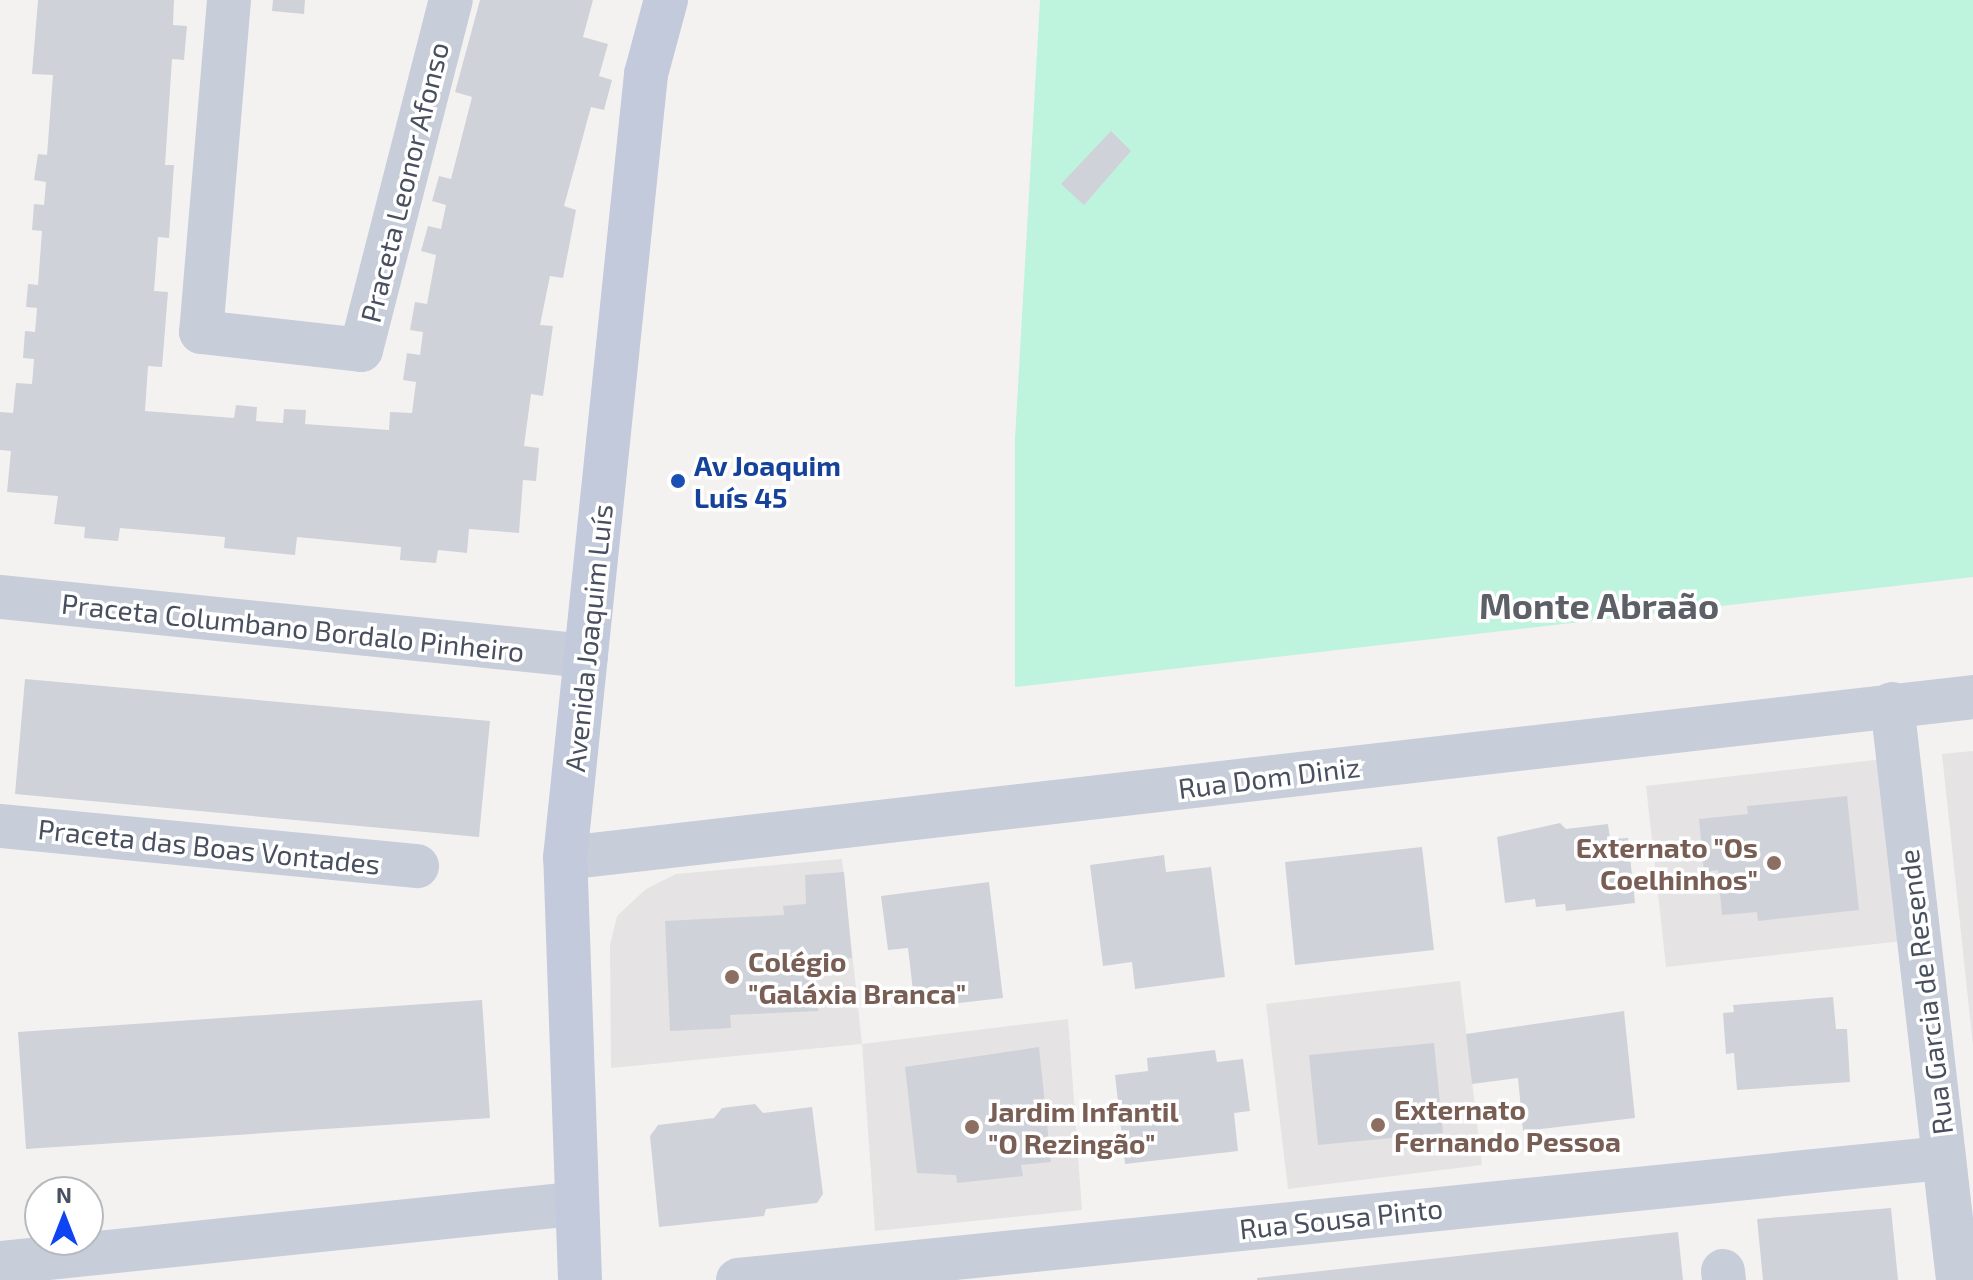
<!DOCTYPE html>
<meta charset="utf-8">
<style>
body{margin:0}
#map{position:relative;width:1973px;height:1280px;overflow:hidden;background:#f4f2f1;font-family:"Exo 2",sans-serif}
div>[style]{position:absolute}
.education>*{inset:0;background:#e5e3e3}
.green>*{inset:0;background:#bef3dd}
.building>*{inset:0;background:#d0d2d9}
.street>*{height:44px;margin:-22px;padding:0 22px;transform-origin:22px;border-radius:22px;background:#c8cdda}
.secondary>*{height:44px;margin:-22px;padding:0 22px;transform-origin:22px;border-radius:22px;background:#c3cadb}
.dots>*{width:22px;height:22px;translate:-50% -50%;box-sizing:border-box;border:4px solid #fff;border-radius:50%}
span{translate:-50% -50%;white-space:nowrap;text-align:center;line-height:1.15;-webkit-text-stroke:7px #fff;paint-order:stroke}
.street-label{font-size:28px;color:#485060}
.transit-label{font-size:28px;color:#164399;font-weight:700}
.left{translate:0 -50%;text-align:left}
.education-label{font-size:28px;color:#785e54;font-weight:700}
.right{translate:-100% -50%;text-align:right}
.district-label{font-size:36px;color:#5d6067;font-weight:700}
.north{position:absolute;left:24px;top:1176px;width:80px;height:80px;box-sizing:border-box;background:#fff;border:2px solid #b6b9bf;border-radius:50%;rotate:0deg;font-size:22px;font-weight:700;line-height:32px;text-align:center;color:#485060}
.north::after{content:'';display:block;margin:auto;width:28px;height:36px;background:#0e44f2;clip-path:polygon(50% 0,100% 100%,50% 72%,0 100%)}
</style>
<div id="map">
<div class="education">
<div style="clip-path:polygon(1973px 751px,1973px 1046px,1942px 754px)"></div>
<div style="clip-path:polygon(1883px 759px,1903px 941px,1666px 967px,1646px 786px)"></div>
<div style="clip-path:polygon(842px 859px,862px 1044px,1068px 1019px,1082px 1210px,875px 1231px,862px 1044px,611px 1068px,610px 945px,617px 916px,646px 889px,676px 874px)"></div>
<div style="clip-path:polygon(1460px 981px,1482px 1165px,1288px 1189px,1266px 1004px)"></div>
</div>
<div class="green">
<div style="clip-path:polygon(1040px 0,1973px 0,1973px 577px,1015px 687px,1015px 439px)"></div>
</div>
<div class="building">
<div style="clip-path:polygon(38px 0,174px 0,173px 25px,187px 26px,184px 60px,172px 59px,165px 165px,174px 165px,169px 238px,158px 237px,156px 266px,154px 291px,168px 292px,162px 367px,148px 366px,145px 411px,234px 418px,236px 405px,257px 407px,256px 421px,283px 423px,284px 409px,306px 410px,305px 424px,389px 430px,390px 412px,412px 413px,416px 382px,403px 380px,407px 353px,420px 355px,423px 332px,410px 330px,415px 302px,427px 304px,436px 255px,421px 251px,428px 226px,441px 229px,446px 205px,432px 201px,439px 176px,451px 179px,472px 97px,455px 92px,480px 0,593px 0,583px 37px,608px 44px,599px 76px,612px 80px,604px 110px,591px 107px,564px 206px,576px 210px,563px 278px,550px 276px,540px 325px,553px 326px,543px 396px,531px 394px,524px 446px,539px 448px,536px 481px,523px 480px,519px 533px,469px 529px,467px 553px,438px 550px,436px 563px,400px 560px,401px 547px,297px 537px,295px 555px,224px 548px,225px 537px,120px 528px,118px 541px,84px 538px,85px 527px,54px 524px,58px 496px,7px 492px,11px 451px,0 450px,0 412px,13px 413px,16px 383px,32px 384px,34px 359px,23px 358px,25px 331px,35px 332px,37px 308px,26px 307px,28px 284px,38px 285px,42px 231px,32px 230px,34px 204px,44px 205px,46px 182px,34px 180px,38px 154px,47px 155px,53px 75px,32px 74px)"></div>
<div style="clip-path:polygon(273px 0,305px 0,304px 14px,272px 11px)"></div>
<div style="clip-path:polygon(1111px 131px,1131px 151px,1084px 205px,1061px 184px)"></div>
<div style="clip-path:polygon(25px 679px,490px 721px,479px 837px,15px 794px)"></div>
<div style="clip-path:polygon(1847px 796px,1859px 910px,1758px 921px,1757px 912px,1722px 915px,1718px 870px,1704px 872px,1699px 819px,1748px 814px,1747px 806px)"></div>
<div style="clip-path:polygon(1560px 823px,1566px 829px,1608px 824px,1610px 839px,1628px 838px,1635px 903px,1566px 911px,1565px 904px,1536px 907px,1535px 899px,1505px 903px,1497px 837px)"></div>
<div style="clip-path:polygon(1422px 847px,1434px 950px,1295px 965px,1285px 862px)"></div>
<div style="clip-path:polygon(1164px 855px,1166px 872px,1211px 867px,1225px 977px,1135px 989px,1132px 962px,1103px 966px,1090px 865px)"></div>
<div style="clip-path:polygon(844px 872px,852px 958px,816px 962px,818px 1011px,730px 1015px,731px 1028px,670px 1031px,665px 921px,784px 915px,783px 906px,806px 904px,805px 875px)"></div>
<div style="clip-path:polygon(989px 882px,1003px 998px,915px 1008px,908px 948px,888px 950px,881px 896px)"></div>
<div style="clip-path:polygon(1833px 997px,1836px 1029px,1847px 1029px,1850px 1082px,1737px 1090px,1734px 1053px,1726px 1054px,1723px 1013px,1734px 1012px,1733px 1005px)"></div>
<div style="clip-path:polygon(482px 1000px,490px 1118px,26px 1149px,18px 1032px)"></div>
<div style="clip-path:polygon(1624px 1011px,1635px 1118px,1523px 1131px,1518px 1078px,1472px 1084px,1466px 1034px)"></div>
<div style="clip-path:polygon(1434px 1043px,1443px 1133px,1318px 1145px,1309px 1055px)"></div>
<div style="clip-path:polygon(1039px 1047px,1051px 1162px,1021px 1165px,1023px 1176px,957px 1183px,956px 1175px,917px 1173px,905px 1067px)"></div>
<div style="clip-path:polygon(1215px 1050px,1217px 1062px,1243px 1059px,1250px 1111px,1234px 1113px,1238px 1151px,1125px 1164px,1115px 1075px,1148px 1071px,1147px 1058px)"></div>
<div style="clip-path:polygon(755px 1104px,763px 1113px,812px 1107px,823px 1194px,817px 1203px,766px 1209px,764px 1216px,659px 1227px,650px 1136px,658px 1125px,714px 1118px,722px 1108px)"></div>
<div style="clip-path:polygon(1891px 1208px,1898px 1280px,1763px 1280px,1757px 1219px)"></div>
<div style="clip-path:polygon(1678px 1232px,1683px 1280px,1257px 1280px,1257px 1278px)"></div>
</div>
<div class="street">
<div style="left:229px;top:0;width:333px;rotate:94.8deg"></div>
<div style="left:201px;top:332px;width:161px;rotate:6.4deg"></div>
<div style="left:361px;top:350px;width:361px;rotate:-75.6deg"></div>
<div style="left:0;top:597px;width:589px;rotate:5.75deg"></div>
<div style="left:1892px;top:704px;width:580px;rotate:83.46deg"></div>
<div style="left:0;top:826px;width:419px;rotate:5.5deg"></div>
<div style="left:565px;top:858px;width:1417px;rotate:-6.52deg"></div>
<div style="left:0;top:1263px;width:576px;rotate:-5.88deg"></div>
<div style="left:1723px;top:1271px;width:9px;rotate:84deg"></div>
<div style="left:738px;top:1280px;width:1212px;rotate:-5.78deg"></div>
</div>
<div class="secondary">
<div style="left:580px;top:1280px;width:422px;rotate:-92deg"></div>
<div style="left:565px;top:858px;width:788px;rotate:-84.1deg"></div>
<div style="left:646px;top:74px;width:77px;rotate:-74.9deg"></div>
</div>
<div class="dots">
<div style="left:678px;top:481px;background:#1a4fb4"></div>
<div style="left:1774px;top:863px;background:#8d6e63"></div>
<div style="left:732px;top:977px;background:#8d6e63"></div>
<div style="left:1378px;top:1125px;background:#8d6e63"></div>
<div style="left:972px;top:1127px;background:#8d6e63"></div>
</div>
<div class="street-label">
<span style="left:404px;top:182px;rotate:-76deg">Praceta Leonor Afonso</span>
<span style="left:293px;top:627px;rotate:6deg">Praceta Columbano Bordalo Pinheiro</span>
<span style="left:588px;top:638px;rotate:-84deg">Avenida Joaquim Luís</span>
<span style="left:1269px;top:777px;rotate:-7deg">Rua Dom Diniz</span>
<span style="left:209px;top:846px;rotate:6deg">Praceta das Boas Vontades</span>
<span style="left:1925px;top:992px;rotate:-97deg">Rua Garcia de Resende</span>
<span style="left:1341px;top:1218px;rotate:-6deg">Rua Sousa Pinto</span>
</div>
<div class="transit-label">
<span class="left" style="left:694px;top:481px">Av Joaquim<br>Luís 45</span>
</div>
<div class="education-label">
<span class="right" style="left:1758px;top:863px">Externato "Os<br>Coelhinhos"</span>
<span class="left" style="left:748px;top:977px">Colégio<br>"Galáxia Branca"</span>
<span class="left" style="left:1394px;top:1125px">Externato<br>Fernando Pessoa</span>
<span class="left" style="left:988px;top:1127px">Jardim Infantil<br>"O Rezingão"</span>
</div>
<div class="district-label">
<span style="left:1599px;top:605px">Monte Abraão</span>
</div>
<div class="north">N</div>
</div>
